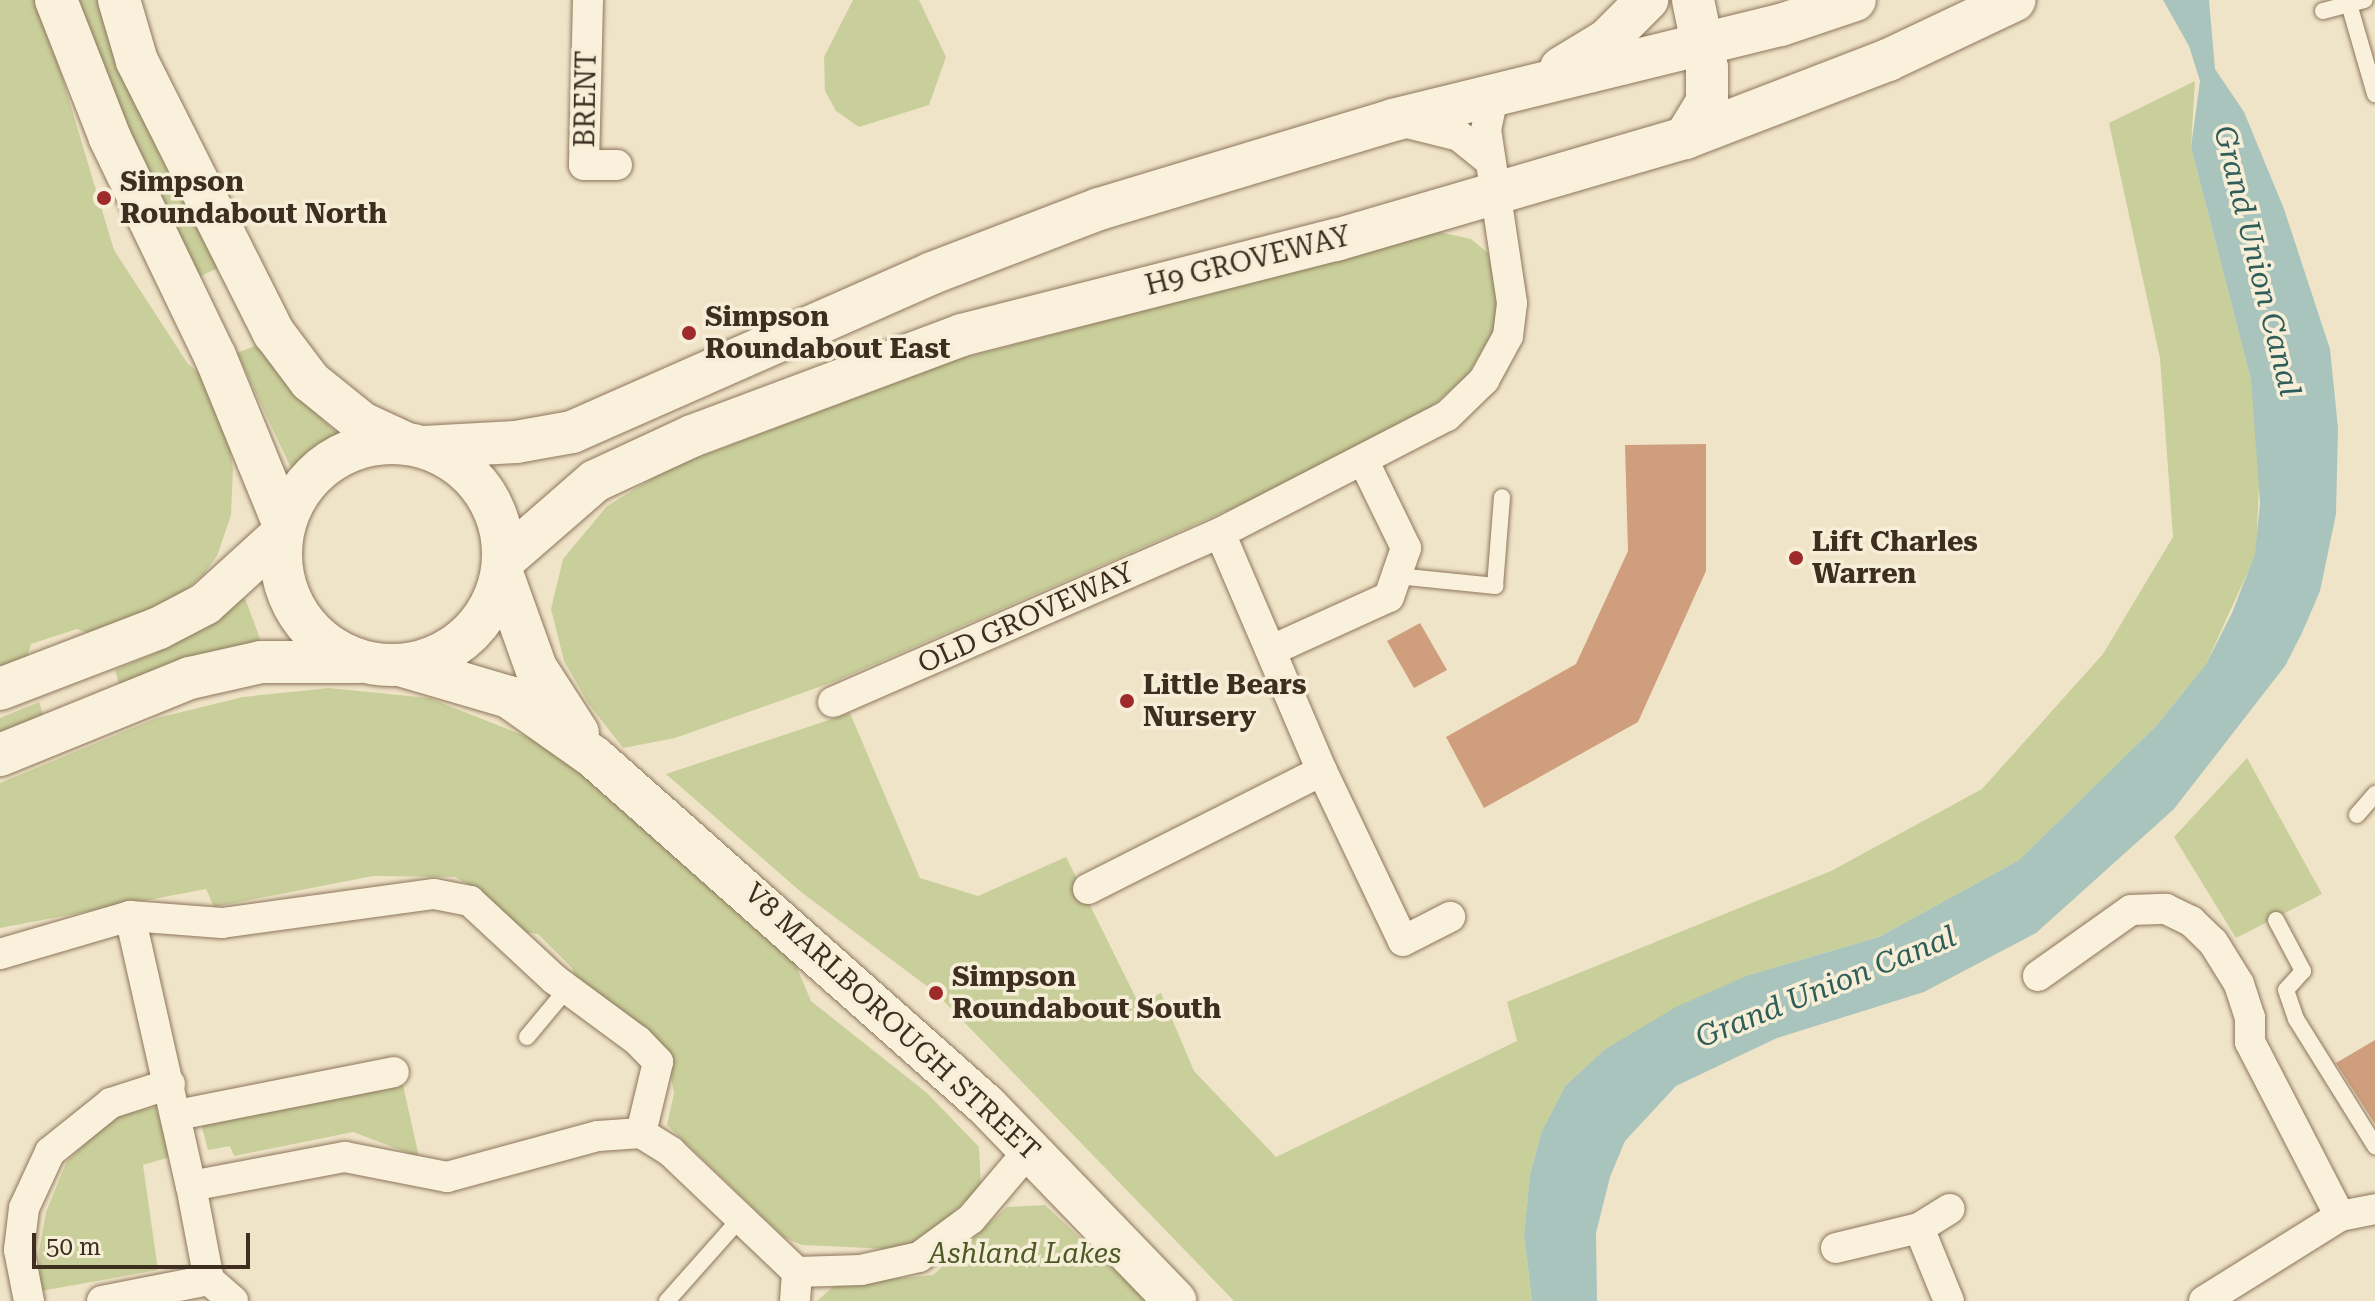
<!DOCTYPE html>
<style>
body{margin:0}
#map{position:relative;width:2375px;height:1301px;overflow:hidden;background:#f0e4c8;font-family:"Roboto Serif",serif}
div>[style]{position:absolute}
.green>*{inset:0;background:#c9cf9b}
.water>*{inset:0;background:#a9c4bc}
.building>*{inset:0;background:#cf9f7d}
.roads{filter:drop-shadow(0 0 2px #8d765c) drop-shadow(0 0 2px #8d765c)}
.lane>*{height:16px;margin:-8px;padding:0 8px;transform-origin:8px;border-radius:8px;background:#faf1dc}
.street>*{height:30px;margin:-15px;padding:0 15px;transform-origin:15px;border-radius:15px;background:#faf1dc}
.secondary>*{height:42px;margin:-21px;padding:0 21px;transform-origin:21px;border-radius:21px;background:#faf1dc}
.secondary>.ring{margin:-21px;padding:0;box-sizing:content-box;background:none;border:42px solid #faf1dc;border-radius:50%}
.dots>*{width:22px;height:22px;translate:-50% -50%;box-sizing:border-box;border:4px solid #f7eed8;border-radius:50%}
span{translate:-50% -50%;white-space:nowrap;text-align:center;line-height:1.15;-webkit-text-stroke:7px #f7eed8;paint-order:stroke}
.street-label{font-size:28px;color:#3d2e20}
.poi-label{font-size:28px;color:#3d2e20;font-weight:700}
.left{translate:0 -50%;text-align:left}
.park-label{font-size:28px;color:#4d5a26;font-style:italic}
.water-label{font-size:30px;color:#2f5d5a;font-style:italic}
.scale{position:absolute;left:32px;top:1233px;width:218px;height:36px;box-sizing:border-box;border:4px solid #3d2e20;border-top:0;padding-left:10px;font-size:24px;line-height:28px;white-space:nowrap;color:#3d2e20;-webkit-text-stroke:6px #f7eed8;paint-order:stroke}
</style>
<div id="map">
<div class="green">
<div style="clip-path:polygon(0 0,39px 0,114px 250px,188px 364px,209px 381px,228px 433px,233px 469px,231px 515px,217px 556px,204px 574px,166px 607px,95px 636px,77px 629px,31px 644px,24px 667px,0 676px)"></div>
<div style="clip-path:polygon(74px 0,107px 0,218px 268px,196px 278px,108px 101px)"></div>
<div style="clip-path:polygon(853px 0,919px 0,946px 57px,929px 105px,859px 127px,836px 111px,825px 91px,824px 57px)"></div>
<div style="clip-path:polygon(2195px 81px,2191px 147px,2251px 380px,2260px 465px,2256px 554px,2206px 664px,2157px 725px,2019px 860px,1879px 937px,1746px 976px,1604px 1050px,1565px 1086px,1541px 1133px,1530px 1175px,1524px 1235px,1532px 1301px,1234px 1301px,936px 993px,801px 892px,666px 774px,850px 713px,920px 878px,978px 896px,1066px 857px,1139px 1004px,1161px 993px,1194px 1071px,1276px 1157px,1517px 1041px,1507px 1002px,1831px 871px,1982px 789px,2103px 654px,2173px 537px,2160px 358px,2109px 123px)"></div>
<div style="clip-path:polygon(1439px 232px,1471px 239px,1488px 253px,1501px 317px,1468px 375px,1431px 407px,1247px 502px,836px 681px,675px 738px,623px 748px,588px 703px,564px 661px,551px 609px,563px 559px,607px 506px,670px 468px,948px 362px)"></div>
<div style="clip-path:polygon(262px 343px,302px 400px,340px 436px,291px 468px,237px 353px)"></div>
<div style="clip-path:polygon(245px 598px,262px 644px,119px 684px,115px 670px,158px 652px)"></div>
<div style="clip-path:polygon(329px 688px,429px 698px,530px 738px,579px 765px,788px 947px,811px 1001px,927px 1093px,979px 1147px,981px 1187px,912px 1250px,802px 1245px,785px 1238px,667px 1125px,674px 1093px,665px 1047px,579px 987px,572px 968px,538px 934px,517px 931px,485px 894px,455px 877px,373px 876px,214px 907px,206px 889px,0 928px,0 783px,157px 718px,243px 697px)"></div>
<div style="clip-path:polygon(39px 702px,44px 717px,0 735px,0 718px)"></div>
<div style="clip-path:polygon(2247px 758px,2322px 894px,2236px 938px,2174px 837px)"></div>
<div style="clip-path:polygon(401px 1076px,419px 1157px,353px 1132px,234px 1156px,230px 1146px,208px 1150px,199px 1116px)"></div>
<div style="clip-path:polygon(156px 1107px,170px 1157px,143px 1165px,158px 1270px,41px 1291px,39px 1251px,46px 1212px,67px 1161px,115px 1116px)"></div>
<div style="clip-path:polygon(1045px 1205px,1148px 1301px,817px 1301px,836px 1284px,933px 1275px,1007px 1207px)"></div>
</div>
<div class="water">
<div style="clip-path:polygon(2163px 0,2209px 0,2215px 69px,2244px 112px,2284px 209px,2330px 349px,2338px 428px,2336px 514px,2320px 591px,2302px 633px,2285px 666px,2174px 809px,2036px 933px,1924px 992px,1777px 1038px,1676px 1086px,1625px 1141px,1610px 1177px,1596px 1233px,1597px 1301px,1532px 1301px,1524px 1235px,1530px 1175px,1541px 1133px,1565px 1086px,1604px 1050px,1676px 1007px,1746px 976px,1879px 937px,2019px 860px,2157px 725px,2206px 664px,2232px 613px,2255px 554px,2260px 503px,2251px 380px,2191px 147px,2200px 81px,2189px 46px)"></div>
</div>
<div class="building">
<div style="clip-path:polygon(1706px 444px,1706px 571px,1638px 722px,1484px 808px,1446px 737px,1576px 664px,1628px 551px,1625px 445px)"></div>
<div style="clip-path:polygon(1420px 623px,1447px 670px,1414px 688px,1387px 641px)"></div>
<div style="clip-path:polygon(2375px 1040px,2375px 1124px,2336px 1063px)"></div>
</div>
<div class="roads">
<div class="lane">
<div style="left:2349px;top:4px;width:94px;rotate:73.9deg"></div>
<div style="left:2323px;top:11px;width:43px;rotate:-14.7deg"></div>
<div style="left:1397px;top:576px;width:99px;rotate:5.8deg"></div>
<div style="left:1495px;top:586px;width:89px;rotate:-85.5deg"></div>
<div style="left:2357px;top:815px;width:28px;rotate:-49deg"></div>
<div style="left:2276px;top:920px;width:58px;rotate:62.1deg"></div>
<div style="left:2303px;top:971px;width:25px;rotate:132deg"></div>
<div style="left:2286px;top:990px;width:31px;rotate:71deg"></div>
<div style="left:2296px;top:1019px;width:150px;rotate:58.1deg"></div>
<div style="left:527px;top:1037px;width:62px;rotate:-50.2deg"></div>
<div style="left:667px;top:1301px;width:107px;rotate:-48.4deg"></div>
</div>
<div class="street">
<div style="left:588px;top:0;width:165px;rotate:91.4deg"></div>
<div style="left:584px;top:165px;width:33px"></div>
<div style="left:1403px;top:122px;width:58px;rotate:14deg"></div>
<div style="left:1459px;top:136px;width:40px;rotate:39deg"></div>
<div style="left:1220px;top:533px;width:259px;rotate:66.8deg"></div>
<div style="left:1322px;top:771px;width:188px;rotate:64.5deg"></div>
<div style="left:1403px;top:941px;width:53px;rotate:-27.1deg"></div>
<div style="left:1272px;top:650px;width:128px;rotate:-24.4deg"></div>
<div style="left:1389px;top:597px;width:52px;rotate:-70.9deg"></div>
<div style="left:1406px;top:548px;width:98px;rotate:-116deg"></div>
<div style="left:833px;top:702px;width:422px;rotate:-23.6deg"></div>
<div style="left:1220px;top:533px;width:255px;rotate:-27.3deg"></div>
<div style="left:1447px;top:416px;width:52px;rotate:-44.2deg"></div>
<div style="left:1484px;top:380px;width:50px;rotate:-61.4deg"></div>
<div style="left:1508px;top:336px;width:33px;rotate:-83deg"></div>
<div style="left:1512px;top:303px;width:175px;rotate:-98.5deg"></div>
<div style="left:1486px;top:130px;width:35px;rotate:-78deg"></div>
<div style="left:1088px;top:889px;width:262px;rotate:-26.8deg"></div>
<div style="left:130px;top:916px;width:277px;rotate:77.3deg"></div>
<div style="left:0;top:954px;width:135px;rotate:-16.3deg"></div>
<div style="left:130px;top:916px;width:92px;rotate:4.4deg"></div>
<div style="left:222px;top:923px;width:214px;rotate:-7.8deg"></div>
<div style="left:434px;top:894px;width:37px;rotate:11deg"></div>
<div style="left:470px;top:901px;width:115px;rotate:42.9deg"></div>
<div style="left:554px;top:979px;width:104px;rotate:36.4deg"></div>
<div style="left:638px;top:1041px;width:29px;rotate:46deg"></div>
<div style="left:658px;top:1062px;width:73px;rotate:103.5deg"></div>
<div style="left:2038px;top:976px;width:114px;rotate:-35.4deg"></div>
<div style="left:2131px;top:910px;width:35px;rotate:-2deg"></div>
<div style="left:2166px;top:909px;width:28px;rotate:26deg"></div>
<div style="left:2191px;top:921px;width:30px;rotate:44deg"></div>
<div style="left:2213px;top:942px;width:49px;rotate:58.2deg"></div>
<div style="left:2239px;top:984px;width:35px;rotate:72deg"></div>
<div style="left:2250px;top:1017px;width:25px;rotate:90deg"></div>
<div style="left:2250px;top:1042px;width:196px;rotate:62.7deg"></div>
<div style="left:177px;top:1115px;width:221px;rotate:-11.2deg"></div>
<div style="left:1919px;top:1228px;width:79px;rotate:67.7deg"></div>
<div style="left:1836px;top:1248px;width:85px;rotate:-13.5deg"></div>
<div style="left:1919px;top:1228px;width:36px;rotate:-32deg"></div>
<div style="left:209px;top:1280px;width:32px;rotate:41deg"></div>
<div style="left:29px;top:1301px;width:52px;rotate:-101.1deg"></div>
<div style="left:19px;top:1250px;width:42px;rotate:-83.2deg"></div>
<div style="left:24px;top:1208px;width:62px;rotate:-65.1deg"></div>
<div style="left:50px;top:1152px;width:78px;rotate:-38.8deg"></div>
<div style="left:111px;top:1103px;width:62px;rotate:-17.9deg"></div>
<div style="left:102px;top:1301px;width:109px;rotate:-11.1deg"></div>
<div style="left:209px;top:1280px;width:96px;rotate:-100.8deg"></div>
<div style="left:191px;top:1186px;width:157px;rotate:-10.7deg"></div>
<div style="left:345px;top:1157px;width:104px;rotate:11.1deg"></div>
<div style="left:447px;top:1177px;width:156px;rotate:-15.2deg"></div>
<div style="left:598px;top:1136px;width:43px;rotate:-4deg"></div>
<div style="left:641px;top:1133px;width:36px;rotate:32deg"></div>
<div style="left:671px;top:1152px;width:174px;rotate:43.6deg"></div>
<div style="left:797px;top:1272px;width:64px;rotate:-1.8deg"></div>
<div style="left:861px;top:1270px;width:59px;rotate:-12.6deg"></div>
<div style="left:919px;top:1257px;width:64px;rotate:-36.2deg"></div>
<div style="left:971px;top:1219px;width:93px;rotate:-49.8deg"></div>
<div style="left:795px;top:1301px;width:29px;rotate:-86deg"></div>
<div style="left:2204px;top:1301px;width:160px;rotate:-32deg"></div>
<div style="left:2340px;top:1216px;width:36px;rotate:-11deg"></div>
</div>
<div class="secondary">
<div style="left:56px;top:0;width:148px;rotate:68.6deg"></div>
<div style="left:110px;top:138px;width:242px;rotate:64.3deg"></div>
<div style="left:215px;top:356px;width:183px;rotate:67.8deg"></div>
<div style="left:119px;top:0;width:64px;rotate:73.6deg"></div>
<div style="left:137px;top:61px;width:305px;rotate:63.3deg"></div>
<div style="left:274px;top:333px;width:60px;rotate:53.1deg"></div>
<div style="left:310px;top:381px;width:67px;rotate:38.9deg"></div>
<div style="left:362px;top:423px;width:47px;rotate:24.9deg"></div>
<div style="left:1561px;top:68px;width:54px;rotate:-31.3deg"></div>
<div style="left:1607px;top:40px;width:57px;rotate:-45deg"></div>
<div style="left:1685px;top:138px;width:42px;rotate:-58.6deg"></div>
<div style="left:1707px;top:102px;width:34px;rotate:-90deg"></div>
<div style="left:1707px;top:68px;width:69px;rotate:-101.6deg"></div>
<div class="ring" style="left:281px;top:443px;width:180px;height:180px"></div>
<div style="left:424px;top:447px;width:92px;rotate:-3.1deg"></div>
<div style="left:516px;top:442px;width:57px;rotate:-10.1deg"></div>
<div style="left:572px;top:432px;width:394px;rotate:-23.8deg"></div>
<div style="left:932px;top:273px;width:179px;rotate:-21deg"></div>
<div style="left:1099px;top:209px;width:307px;rotate:-16.8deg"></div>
<div style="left:1393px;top:120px;width:399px;rotate:-13.8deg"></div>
<div style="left:1781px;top:25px;width:78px;rotate:-18.7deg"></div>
<div style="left:503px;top:561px;width:122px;rotate:-41deg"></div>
<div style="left:595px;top:481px;width:107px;rotate:-24.9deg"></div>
<div style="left:692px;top:436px;width:288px;rotate:-20.5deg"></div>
<div style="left:962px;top:335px;width:386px;rotate:-14.3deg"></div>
<div style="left:1336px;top:240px;width:364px;rotate:-16.3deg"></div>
<div style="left:1685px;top:138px;width:217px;rotate:-21deg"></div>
<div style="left:1888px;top:60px;width:140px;rotate:-25.3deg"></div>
<div style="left:502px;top:573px;width:101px;rotate:70.3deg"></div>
<div style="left:536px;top:668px;width:77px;rotate:57.1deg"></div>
<div style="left:400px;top:665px;width:114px;rotate:16.4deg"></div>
<div style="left:509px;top:697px;width:105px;rotate:35.3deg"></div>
<div style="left:595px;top:758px;width:524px;rotate:41.6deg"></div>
<div style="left:987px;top:1106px;width:271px;rotate:46deg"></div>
<div style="left:0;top:689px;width:170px;rotate:-21deg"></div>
<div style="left:159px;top:628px;width:52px;rotate:-27.6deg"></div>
<div style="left:205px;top:604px;width:104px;rotate:-42.3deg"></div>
<div style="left:0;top:755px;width:205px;rotate:-22.1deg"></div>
<div style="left:190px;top:678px;width:73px;rotate:-12.7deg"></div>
<div style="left:261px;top:662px;width:97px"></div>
</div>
</div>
<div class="dots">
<div style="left:104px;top:198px;background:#9e2a2b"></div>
<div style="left:689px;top:333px;background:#9e2a2b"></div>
<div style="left:1796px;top:558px;background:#9e2a2b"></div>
<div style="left:1127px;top:701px;background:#9e2a2b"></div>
<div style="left:936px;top:993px;background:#9e2a2b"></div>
</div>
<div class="street-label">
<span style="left:586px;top:99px;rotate:-89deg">BRENT</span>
<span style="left:1248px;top:261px;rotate:-14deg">H9 GROVEWAY</span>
<span style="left:1026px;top:618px;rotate:-24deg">OLD GROVEWAY</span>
<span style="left:892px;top:1022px;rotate:43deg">V8 MARLBOROUGH STREET</span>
</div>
<div class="poi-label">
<span class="left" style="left:120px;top:198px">Simpson<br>Roundabout North</span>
<span class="left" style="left:705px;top:333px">Simpson<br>Roundabout East</span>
<span class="left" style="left:1812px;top:558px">Lift Charles<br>Warren</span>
<span class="left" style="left:1143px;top:701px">Little Bears<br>Nursery</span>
<span class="left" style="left:952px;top:993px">Simpson<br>Roundabout South</span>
</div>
<div class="park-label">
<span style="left:1025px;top:1254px">Ashland Lakes</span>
</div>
<div class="water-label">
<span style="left:2257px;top:261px;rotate:76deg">Grand Union Canal</span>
<span style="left:1826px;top:987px;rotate:-22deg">Grand Union Canal</span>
</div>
<div class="scale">50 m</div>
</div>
